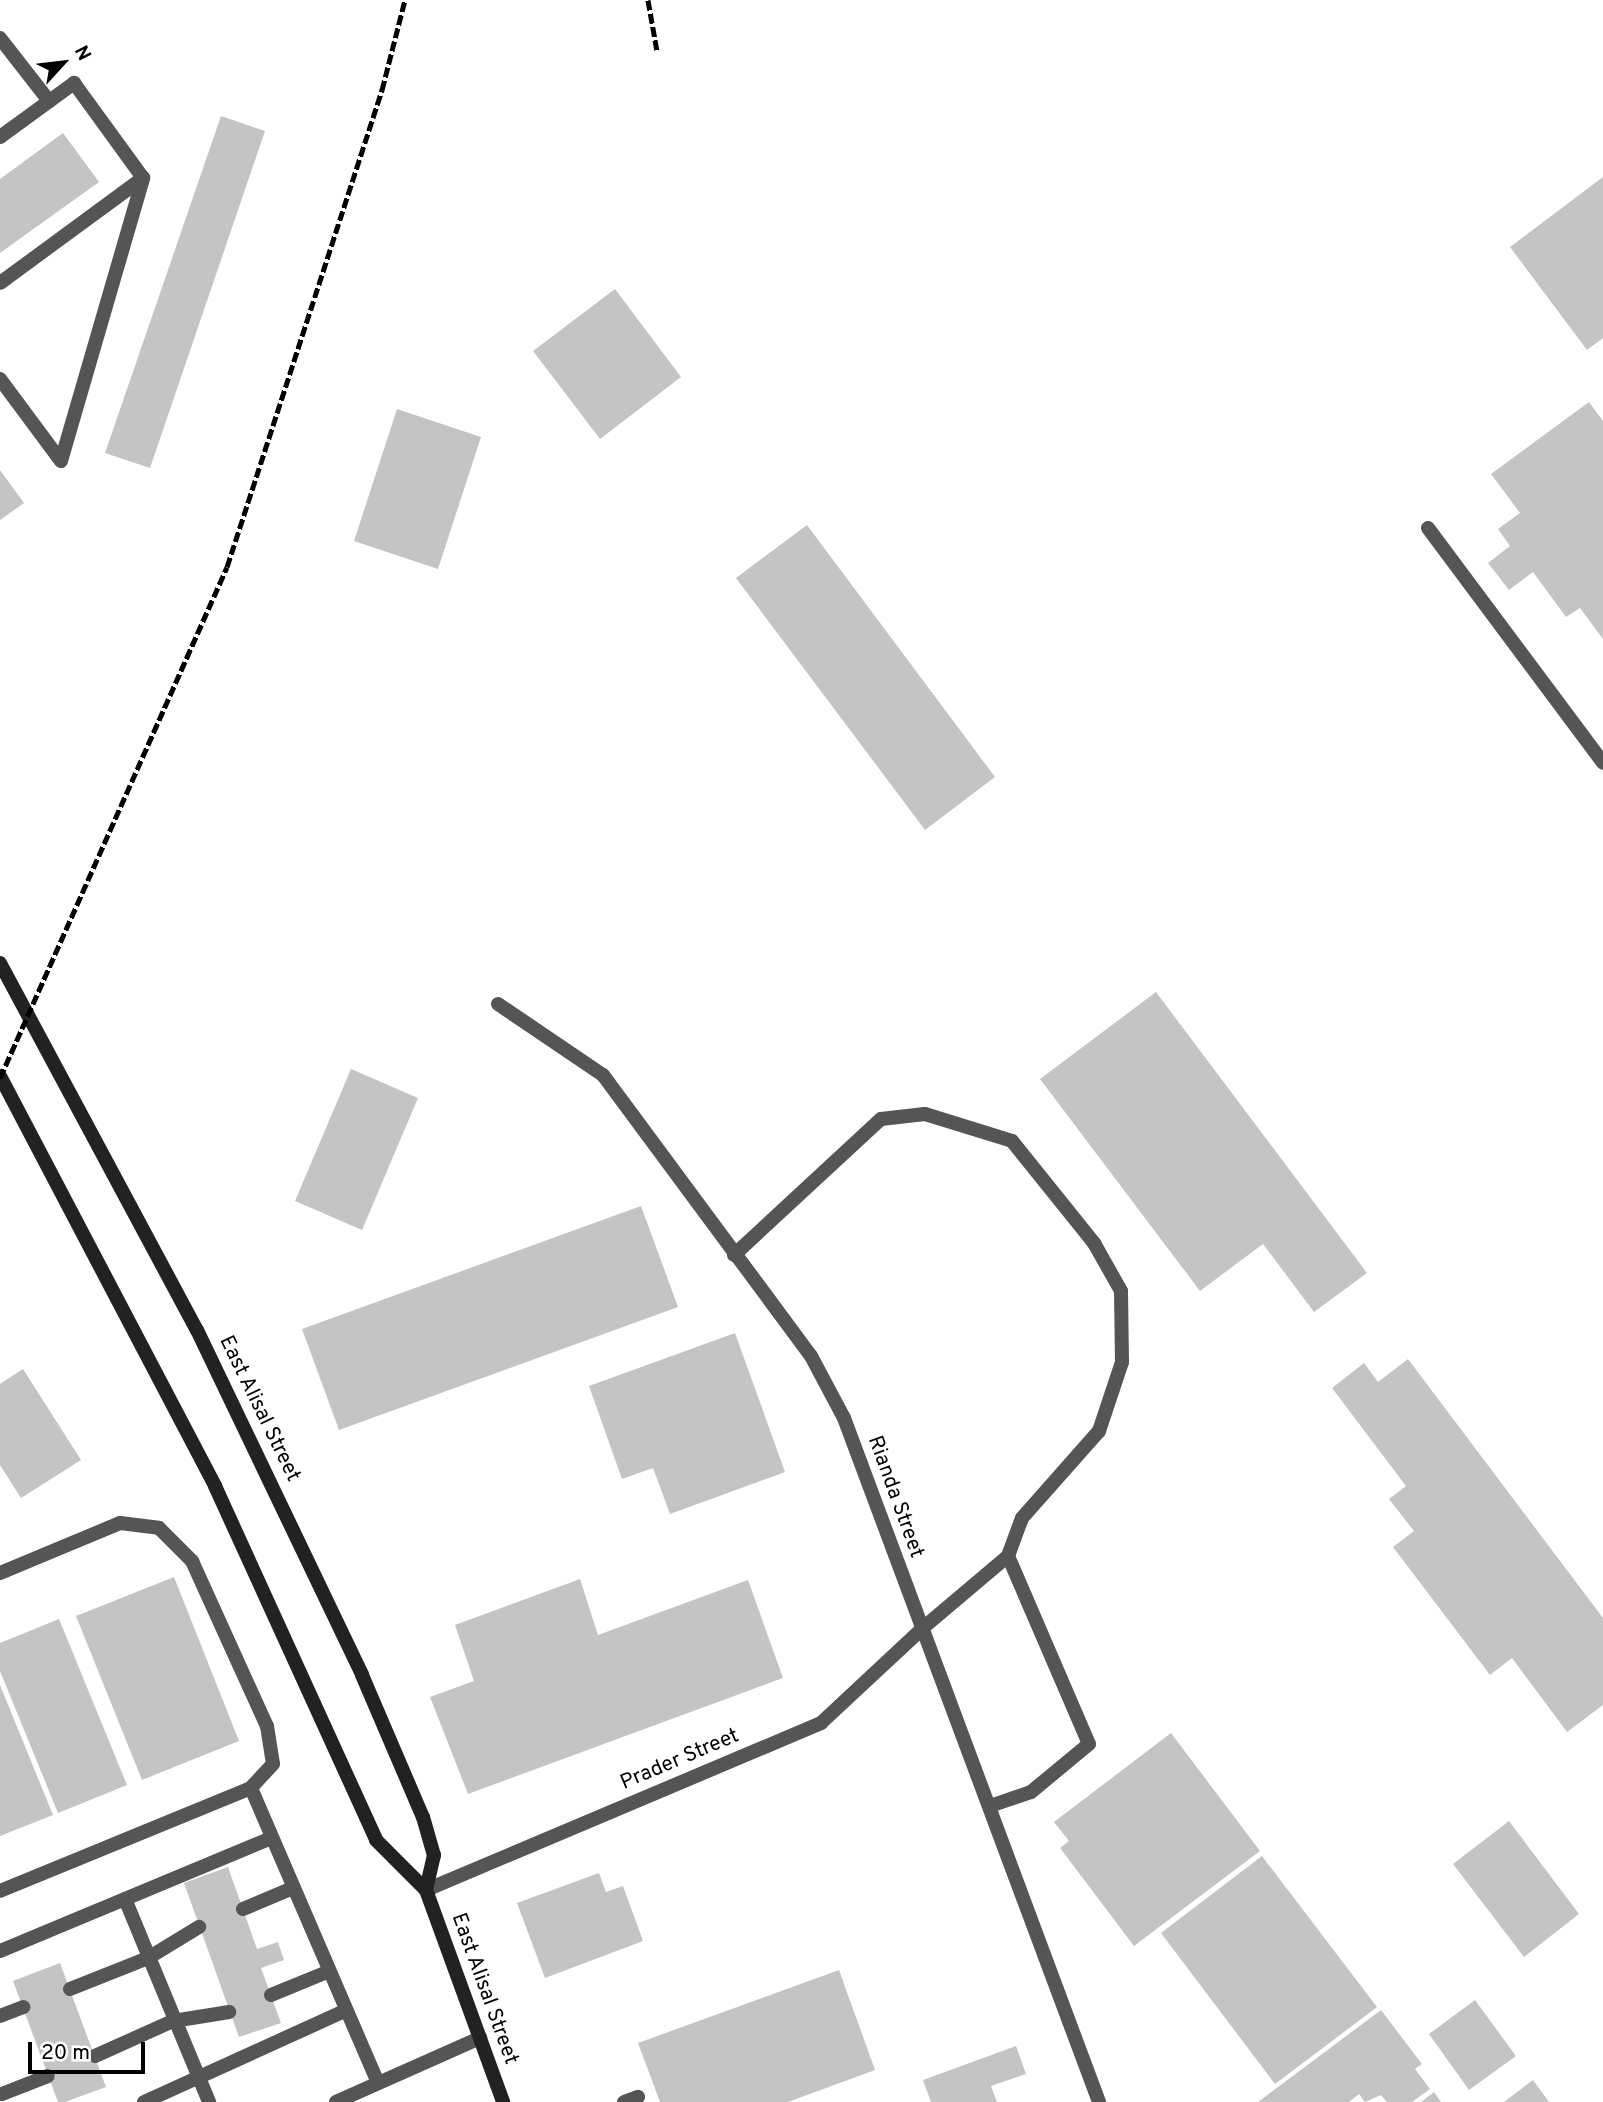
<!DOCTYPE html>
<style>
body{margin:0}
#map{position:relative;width:1603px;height:2102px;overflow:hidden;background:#fff;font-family:Overpass,sans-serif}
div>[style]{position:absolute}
.building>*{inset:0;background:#c4c4c4}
.lane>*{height:14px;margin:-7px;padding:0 7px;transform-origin:7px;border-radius:7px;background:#555}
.street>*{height:14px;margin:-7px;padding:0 7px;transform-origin:7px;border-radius:7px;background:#555}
.secondary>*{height:14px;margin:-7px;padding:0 7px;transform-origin:7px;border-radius:7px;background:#222}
.rail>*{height:5px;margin-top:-2.5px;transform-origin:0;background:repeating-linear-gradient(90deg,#000 0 10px,transparent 0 13.5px)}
span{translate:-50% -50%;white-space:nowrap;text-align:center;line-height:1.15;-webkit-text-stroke:5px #fff;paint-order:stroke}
.street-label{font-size:21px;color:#000}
.north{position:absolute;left:28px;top:28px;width:70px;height:70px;-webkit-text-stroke:5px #fff;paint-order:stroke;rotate:63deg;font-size:19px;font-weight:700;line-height:28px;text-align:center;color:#000}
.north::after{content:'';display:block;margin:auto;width:24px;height:32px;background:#000;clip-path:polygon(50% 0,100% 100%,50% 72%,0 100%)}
.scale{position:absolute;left:28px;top:2042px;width:117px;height:32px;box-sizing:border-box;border:4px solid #000;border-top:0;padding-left:9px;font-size:21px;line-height:24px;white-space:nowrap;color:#000;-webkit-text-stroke:5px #fff;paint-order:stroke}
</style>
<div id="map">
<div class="building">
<div style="clip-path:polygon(221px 116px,265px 131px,150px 468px,105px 453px)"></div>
<div style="clip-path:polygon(63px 133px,99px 182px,0 253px,0 179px)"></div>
<div style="clip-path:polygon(1603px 177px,1603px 338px,1587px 350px,1510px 247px)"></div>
<div style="clip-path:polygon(615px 289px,681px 377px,600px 439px,533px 351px)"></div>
<div style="clip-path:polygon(1589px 402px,1603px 421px,1603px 639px,1580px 608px,1566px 617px,1533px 572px,1509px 590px,1488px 563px,1510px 546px,1498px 529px,1520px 513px,1491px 474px)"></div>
<div style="clip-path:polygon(397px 409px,481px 437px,438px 569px,354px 541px)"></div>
<div style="clip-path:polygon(0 470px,24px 503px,0 520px)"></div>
<div style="clip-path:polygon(807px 525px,995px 777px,925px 830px,736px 578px)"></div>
<div style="clip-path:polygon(1156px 992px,1367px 1273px,1314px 1312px,1263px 1244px,1200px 1291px,1040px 1079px)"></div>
<div style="clip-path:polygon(351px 1069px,418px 1098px,362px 1230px,295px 1201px)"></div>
<div style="clip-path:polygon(641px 1206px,678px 1307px,339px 1430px,302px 1329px)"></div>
<div style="clip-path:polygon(735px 1333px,785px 1472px,670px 1514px,653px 1468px,622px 1479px,589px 1386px)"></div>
<div style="clip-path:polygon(1408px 1359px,1603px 1618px,1603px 1705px,1567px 1732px,1512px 1658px,1490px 1675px,1393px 1547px,1414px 1531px,1389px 1499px,1406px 1486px,1332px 1388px,1364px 1363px,1378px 1382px)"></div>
<div style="clip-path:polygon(23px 1369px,81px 1460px,21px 1498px,0 1465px,0 1384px)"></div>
<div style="clip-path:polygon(174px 1577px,239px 1741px,142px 1780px,76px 1616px)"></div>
<div style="clip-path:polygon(580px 1579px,598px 1635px,748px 1580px,783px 1678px,468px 1794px,430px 1697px,474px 1681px,455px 1625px)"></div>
<div style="clip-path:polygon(59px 1619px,127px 1785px,58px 1813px,0 1671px,0 1643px)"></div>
<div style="clip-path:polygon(0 1685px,53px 1815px,0 1836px)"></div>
<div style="clip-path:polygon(1171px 1733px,1260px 1851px,1134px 1946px,1060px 1848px,1069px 1841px,1054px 1822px)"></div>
<div style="clip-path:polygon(1509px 1821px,1579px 1914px,1524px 1957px,1453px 1864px)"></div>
<div style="clip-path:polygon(1262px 1856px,1377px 2007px,1275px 2084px,1161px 1933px)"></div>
<div style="clip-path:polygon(228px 1867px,257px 1949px,278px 1942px,284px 1960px,261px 1968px,281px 2023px,239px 2037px,184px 1883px)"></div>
<div style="clip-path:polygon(599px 1873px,606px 1892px,623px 1886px,643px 1941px,545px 1978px,517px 1903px)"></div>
<div style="clip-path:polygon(60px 1963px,106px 2087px,65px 2102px,58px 2102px,13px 1981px)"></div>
<div style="clip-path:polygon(839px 1970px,875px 2070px,788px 2102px,660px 2102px,638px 2043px)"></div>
<div style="clip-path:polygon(1475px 2000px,1516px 2056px,1469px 2090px,1429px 2034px)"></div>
<div style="clip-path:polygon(1381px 2010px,1422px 2064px,1415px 2069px,1430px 2089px,1412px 2102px,1387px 2102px,1381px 2095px,1365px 2102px,1359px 2094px,1349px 2102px,1258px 2102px)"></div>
<div style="clip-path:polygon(1016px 2046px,1026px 2074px,991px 2086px,997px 2102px,931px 2102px,923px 2080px)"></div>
<div style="clip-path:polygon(1533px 2080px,1549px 2102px,1504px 2102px)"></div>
<div style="clip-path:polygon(1434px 2092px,1441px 2102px,1421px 2102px)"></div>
</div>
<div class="lane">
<div style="left:0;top:38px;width:80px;rotate:52.1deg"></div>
<div style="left:0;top:137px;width:92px;rotate:-36.1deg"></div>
<div style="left:74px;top:83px;width:117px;rotate:54deg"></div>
<div style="left:143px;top:178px;width:177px;rotate:143.7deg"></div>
<div style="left:0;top:379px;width:102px;rotate:53.4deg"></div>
<div style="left:61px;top:461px;width:295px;rotate:-73.8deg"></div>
<div style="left:1428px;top:528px;width:293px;rotate:53.3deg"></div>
<div style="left:734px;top:1255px;width:200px;rotate:-42.8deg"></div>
<div style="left:881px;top:1119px;width:44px;rotate:-6.5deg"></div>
<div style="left:925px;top:1114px;width:91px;rotate:17.2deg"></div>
<div style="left:1012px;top:1141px;width:131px;rotate:51.2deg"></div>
<div style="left:1094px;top:1243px;width:55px;rotate:60.6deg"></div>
<div style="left:1121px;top:1291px;width:71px;rotate:89.2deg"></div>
<div style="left:1122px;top:1362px;width:73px;rotate:108.4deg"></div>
<div style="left:1099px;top:1431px;width:116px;rotate:131.5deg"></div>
<div style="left:1022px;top:1518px;width:40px;rotate:110.2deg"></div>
<div style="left:1008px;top:1556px;width:110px;rotate:139.8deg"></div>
<div style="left:0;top:1573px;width:130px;rotate:-22.6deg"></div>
<div style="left:120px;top:1523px;width:39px;rotate:7deg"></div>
<div style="left:159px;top:1528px;width:47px;rotate:45deg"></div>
<div style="left:192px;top:1561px;width:181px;rotate:65.6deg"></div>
<div style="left:267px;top:1726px;width:38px;rotate:81deg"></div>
<div style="left:273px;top:1764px;width:33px;rotate:133deg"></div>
<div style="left:251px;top:1788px;width:271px;rotate:157.7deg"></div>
<div style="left:251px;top:1788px;width:321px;rotate:66.7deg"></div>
<div style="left:990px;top:1806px;width:43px;rotate:-18.9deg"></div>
<div style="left:1031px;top:1792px;width:75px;rotate:-39.6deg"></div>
<div style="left:1089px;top:1744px;width:205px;rotate:-113.3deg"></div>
<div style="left:125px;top:1899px;width:220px;rotate:67.5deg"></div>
<div style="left:243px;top:1909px;width:54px;rotate:-22.8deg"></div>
<div style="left:0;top:1951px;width:294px;rotate:-22.6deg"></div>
<div style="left:70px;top:1989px;width:84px;rotate:-21.7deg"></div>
<div style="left:148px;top:1958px;width:60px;rotate:-31.3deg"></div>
<div style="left:271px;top:1995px;width:61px;rotate:-22.3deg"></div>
<div style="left:0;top:2016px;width:25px;rotate:-21deg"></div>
<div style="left:95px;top:2056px;width:85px;rotate:-24.2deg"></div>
<div style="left:173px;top:2021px;width:57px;rotate:-9.1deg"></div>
<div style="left:2px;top:2094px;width:49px;rotate:-21.4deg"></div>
<div style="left:144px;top:2102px;width:221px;rotate:-24.4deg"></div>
<div style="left:624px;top:2102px;width:15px;rotate:-20deg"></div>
</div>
<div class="street">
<div style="left:498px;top:1004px;width:127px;rotate:34.1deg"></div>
<div style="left:603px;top:1075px;width:350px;rotate:53.5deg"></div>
<div style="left:811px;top:1356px;width:70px;rotate:62deg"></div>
<div style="left:844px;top:1418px;width:730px;rotate:69.55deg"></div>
<div style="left:426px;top:1890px;width:429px;rotate:-22.9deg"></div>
<div style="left:821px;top:1723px;width:141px;rotate:-43deg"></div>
<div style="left:336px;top:2102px;width:158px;rotate:-24deg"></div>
</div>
<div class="secondary">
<div style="left:0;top:963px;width:417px;rotate:61.8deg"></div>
<div style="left:197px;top:1330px;width:382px;rotate:64.4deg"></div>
<div style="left:362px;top:1675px;width:155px;rotate:66.8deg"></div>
<div style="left:423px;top:1817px;width:40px;rotate:74deg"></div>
<div style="left:434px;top:1855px;width:36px;rotate:103deg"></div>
<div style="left:0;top:1076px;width:463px;rotate:62.3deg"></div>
<div style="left:215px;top:1486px;width:389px;rotate:65.5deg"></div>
<div style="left:376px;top:1840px;width:71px;rotate:45deg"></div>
<div style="left:426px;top:1890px;width:226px;rotate:70deg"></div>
</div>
<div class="rail">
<div style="left:648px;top:0;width:52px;rotate:80deg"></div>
<div style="left:0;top:1078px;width:559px;rotate:-66.05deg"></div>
<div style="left:227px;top:567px;width:502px;rotate:-72deg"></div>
<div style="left:382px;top:90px;width:93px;rotate:-75.7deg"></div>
</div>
<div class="street-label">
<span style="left:259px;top:1409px;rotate:64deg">East Alisal Street</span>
<span style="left:895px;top:1497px;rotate:70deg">Rianda Street</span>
<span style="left:680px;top:1760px;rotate:-23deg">Prader Street</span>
<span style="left:484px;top:1989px;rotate:70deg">East Alisal Street</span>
</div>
<div class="north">N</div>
<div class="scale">20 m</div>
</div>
